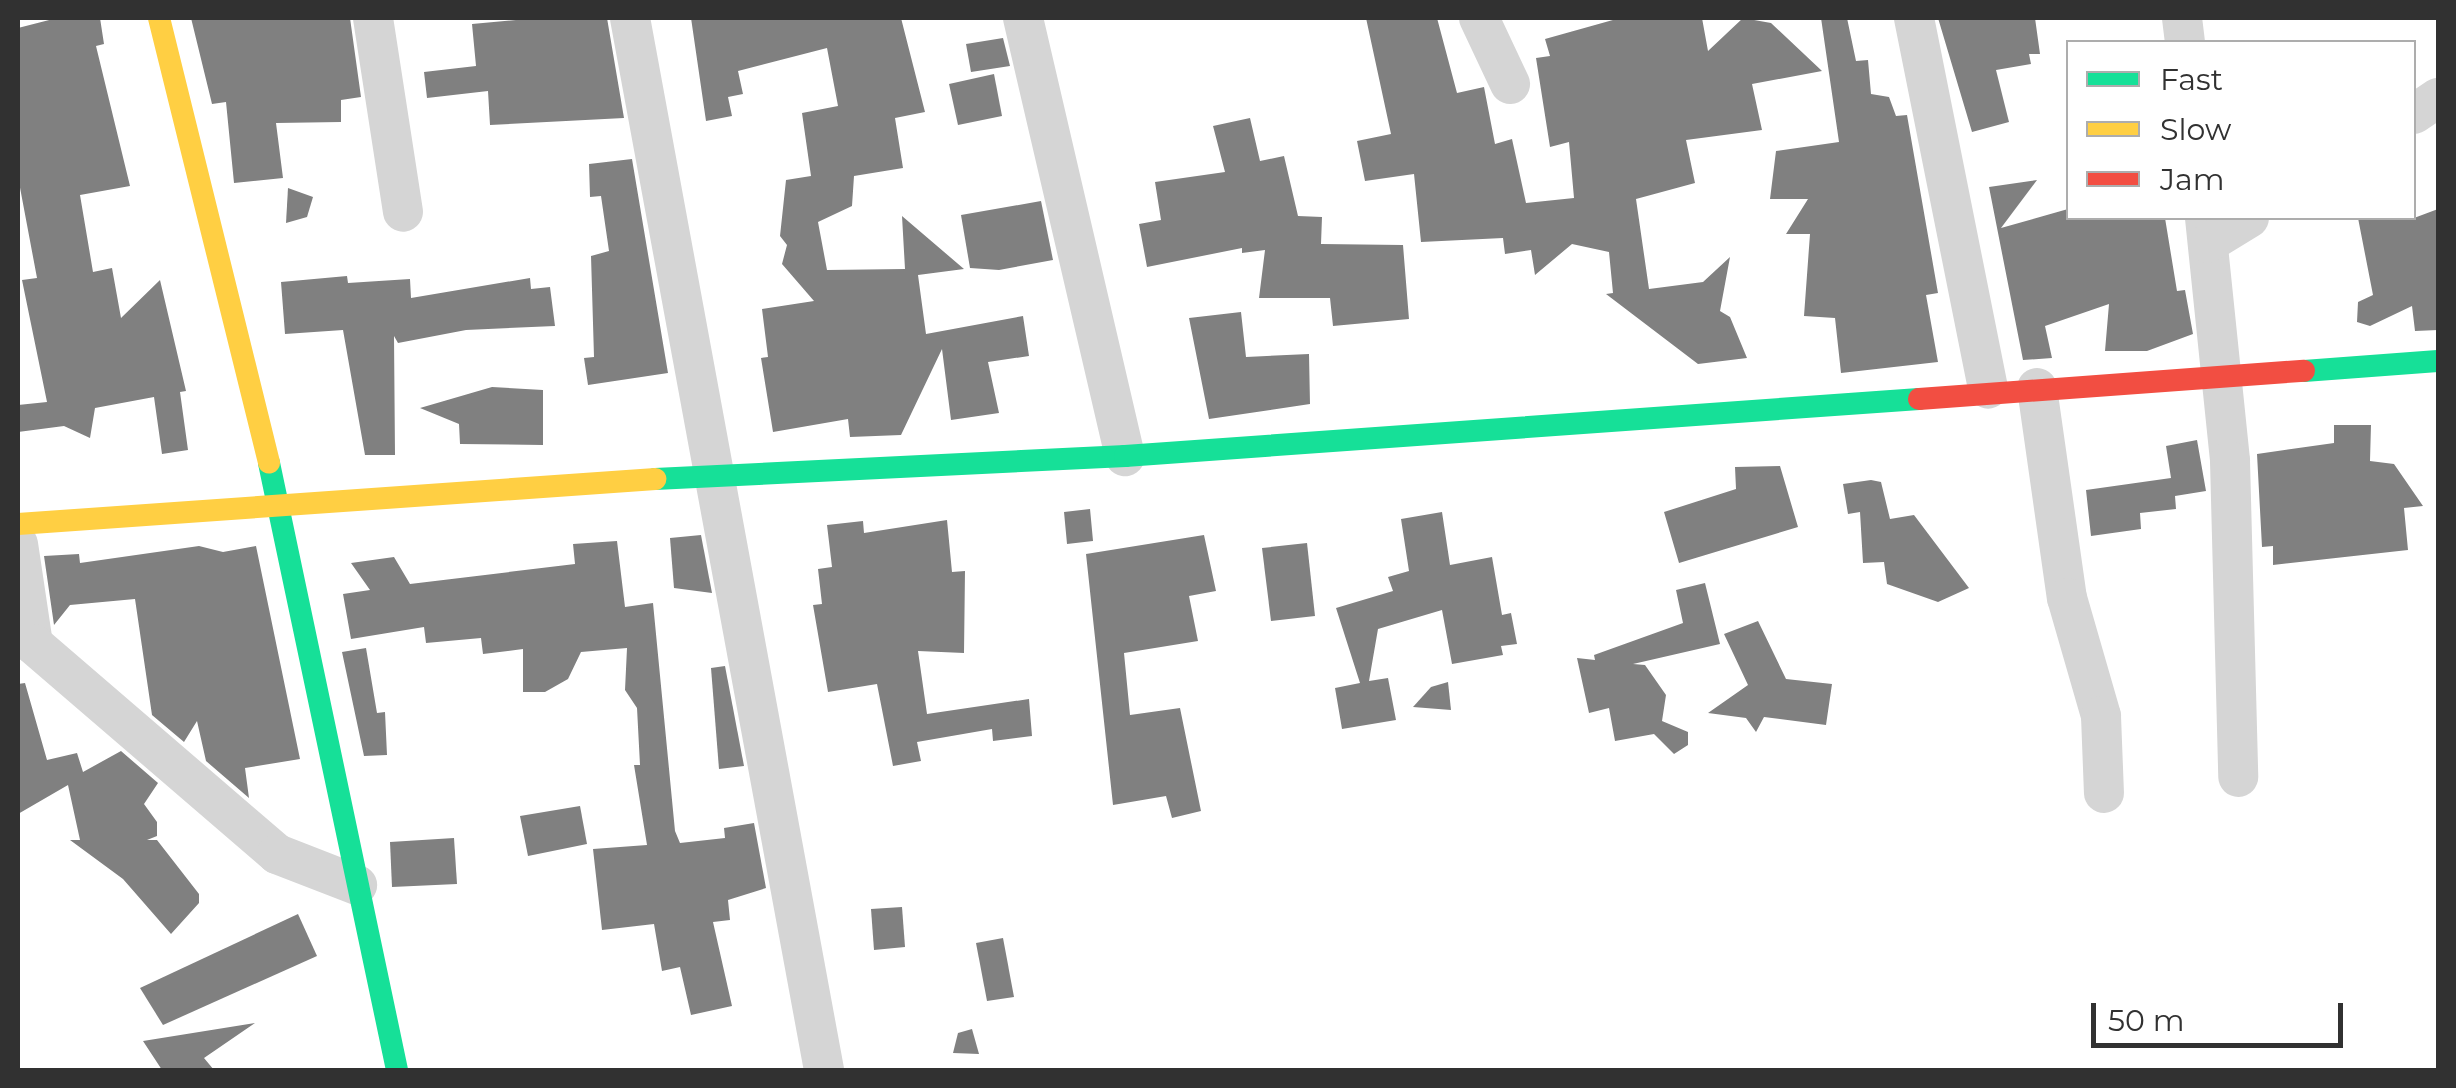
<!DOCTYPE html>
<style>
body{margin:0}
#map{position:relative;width:2456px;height:1088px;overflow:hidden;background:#fff;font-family:Montserrat,sans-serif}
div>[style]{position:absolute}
.building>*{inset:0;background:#808080}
.street>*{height:40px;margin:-20px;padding:0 20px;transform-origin:20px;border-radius:20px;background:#d5d5d5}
.fast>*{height:22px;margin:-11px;padding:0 11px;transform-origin:11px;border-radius:11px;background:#16e098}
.slow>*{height:22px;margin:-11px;padding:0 11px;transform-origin:11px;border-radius:11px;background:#ffcf43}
.jam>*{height:22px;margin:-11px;padding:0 11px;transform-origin:11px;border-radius:11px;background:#f24e42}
span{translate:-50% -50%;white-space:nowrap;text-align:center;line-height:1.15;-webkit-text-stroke:10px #fff;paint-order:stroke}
.frame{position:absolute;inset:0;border:20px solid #313131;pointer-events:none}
.legend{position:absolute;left:2066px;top:40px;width:350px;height:180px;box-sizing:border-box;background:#fff;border:2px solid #adadad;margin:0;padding:12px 18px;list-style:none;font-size:30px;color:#313131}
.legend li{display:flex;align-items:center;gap:20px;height:50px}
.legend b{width:50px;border:2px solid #adadad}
.scale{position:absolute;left:2091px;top:1003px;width:252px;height:45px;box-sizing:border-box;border:5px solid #313131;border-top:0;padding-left:12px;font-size:30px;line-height:35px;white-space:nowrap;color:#313131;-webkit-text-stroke:8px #fff;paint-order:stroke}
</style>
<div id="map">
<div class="building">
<div style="clip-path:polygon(57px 18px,100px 18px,104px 44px,96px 46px,130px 186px,80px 195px,93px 272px,112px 268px,121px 318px,160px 280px,186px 391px,180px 392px,188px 450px,162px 454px,154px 397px,95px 408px,90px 438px,64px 426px,18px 432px,18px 405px,47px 402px,22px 280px,37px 278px,18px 177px,18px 28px)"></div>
<div style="clip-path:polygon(191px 18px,350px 18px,361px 97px,341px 100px,341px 122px,276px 123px,283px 178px,234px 183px,226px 102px,212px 104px)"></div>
<div style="clip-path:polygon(537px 18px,607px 18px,624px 118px,490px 125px,488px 91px,427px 98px,424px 72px,476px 66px,472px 24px)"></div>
<div style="clip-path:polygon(691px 18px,901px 18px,925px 112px,895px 118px,903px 168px,854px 176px,852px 206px,818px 222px,827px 270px,905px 269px,902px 216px,964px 269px,918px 275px,926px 334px,1023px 316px,1029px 356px,988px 362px,999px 413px,951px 420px,942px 349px,901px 435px,850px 437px,848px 419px,773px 432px,761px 358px,768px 357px,762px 309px,814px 301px,782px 264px,787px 245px,780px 236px,786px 180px,811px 176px,802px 113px,838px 106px,827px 48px,738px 71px,743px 94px,728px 97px,732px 116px,706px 121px)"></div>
<div style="clip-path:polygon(1366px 18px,1437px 18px,1457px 93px,1484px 87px,1495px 144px,1512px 139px,1526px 203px,1574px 198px,1569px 142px,1550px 147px,1536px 58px,1550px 56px,1545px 39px,1620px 18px,1702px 18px,1708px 51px,1743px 18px,1771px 23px,1822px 71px,1752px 84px,1762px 130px,1686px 140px,1695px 183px,1636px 199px,1649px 289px,1703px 282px,1730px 257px,1720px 311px,1730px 317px,1747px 358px,1698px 364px,1606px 294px,1613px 293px,1609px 252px,1572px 244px,1535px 275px,1531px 250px,1505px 254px,1503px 238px,1421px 242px,1414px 174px,1365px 181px,1357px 141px,1391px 134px)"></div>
<div style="clip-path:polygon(1821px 18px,1847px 18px,1856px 61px,1868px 60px,1871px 94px,1889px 97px,1896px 116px,1907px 115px,1938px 293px,1926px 295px,1938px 362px,1841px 373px,1835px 318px,1804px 316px,1810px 234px,1786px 234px,1808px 199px,1770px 199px,1776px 151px,1839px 142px)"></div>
<div style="clip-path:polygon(1938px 18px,2035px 18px,2040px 54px,2029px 54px,2031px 64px,1996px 70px,2009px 122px,1972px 132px)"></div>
<div style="clip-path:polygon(1003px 38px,1010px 66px,971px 72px,966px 44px)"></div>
<div style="clip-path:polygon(994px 74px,1002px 116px,958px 125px,949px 84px)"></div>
<div style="clip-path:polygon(1250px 118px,1260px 161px,1284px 156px,1298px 216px,1322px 217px,1321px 244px,1403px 245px,1409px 319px,1333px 326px,1330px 298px,1259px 298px,1265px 250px,1242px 253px,1242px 248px,1147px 267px,1139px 224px,1161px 220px,1155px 182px,1225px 172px,1213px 126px)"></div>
<div style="clip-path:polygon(632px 159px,668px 373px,588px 385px,584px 358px,594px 357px,591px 256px,609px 251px,601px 196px,590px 197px,589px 164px)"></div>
<div style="clip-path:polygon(2037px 180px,2001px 228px,2068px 209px,2068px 218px,2165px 218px,2177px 291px,2185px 290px,2193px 334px,2147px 351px,2105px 351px,2109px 304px,2045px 326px,2052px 358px,2023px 360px,1989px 187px)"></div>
<div style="clip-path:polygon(288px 188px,313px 197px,307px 217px,286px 223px)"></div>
<div style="clip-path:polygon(1041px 201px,1053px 260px,999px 270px,970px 268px,961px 215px)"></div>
<div style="clip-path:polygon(2438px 209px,2438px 330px,2415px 331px,2412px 306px,2370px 326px,2357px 322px,2358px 302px,2373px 295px,2358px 218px,2414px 218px)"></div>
<div style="clip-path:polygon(347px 276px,348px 283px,410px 279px,411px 298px,530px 278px,531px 289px,550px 287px,555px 326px,466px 330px,398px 343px,394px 336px,395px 455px,365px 455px,343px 330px,285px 334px,281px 282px)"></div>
<div style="clip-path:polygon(1241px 312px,1246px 357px,1309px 354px,1310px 404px,1209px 419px,1189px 318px)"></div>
<div style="clip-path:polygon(492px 387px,543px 390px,543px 445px,460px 444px,459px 424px,420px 408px)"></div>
<div style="clip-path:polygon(2334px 425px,2371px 425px,2370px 461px,2394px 464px,2423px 506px,2404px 508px,2408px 550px,2273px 565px,2273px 546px,2262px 547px,2257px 454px,2334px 443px)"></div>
<div style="clip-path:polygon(2197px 440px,2206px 491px,2175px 496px,2176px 509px,2140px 513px,2141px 529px,2091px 536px,2086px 490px,2171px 478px,2166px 446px)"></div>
<div style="clip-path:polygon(1780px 466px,1798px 527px,1679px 563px,1664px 512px,1736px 489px,1735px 467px)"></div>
<div style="clip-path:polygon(1871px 480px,1881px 482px,1890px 519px,1914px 515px,1969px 588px,1938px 602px,1887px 584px,1884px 562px,1863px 563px,1860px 512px,1848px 514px,1843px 484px)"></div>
<div style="clip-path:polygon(1090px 509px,1093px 541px,1067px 544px,1064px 512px)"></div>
<div style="clip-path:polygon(1442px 512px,1450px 565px,1492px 557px,1502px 615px,1511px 613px,1517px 644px,1501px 646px,1503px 655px,1452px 664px,1442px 610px,1378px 629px,1369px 681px,1388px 678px,1396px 720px,1342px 729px,1335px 688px,1360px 683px,1336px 608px,1393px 591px,1388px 577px,1409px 571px,1401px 519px)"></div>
<div style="clip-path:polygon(947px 520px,952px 572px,965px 571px,964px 653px,918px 651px,927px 714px,1029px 699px,1032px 736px,993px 741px,992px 729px,917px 742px,921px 761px,893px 766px,877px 684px,828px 692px,813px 605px,822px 604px,818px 569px,832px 567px,827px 525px,863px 521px,864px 533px)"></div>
<div style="clip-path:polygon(701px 535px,712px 593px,674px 588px,670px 538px)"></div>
<div style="clip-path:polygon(1204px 535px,1216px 591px,1189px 596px,1198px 641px,1124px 653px,1130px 715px,1180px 708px,1201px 811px,1172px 818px,1166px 796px,1113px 805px,1086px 554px)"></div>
<div style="clip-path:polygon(617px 541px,625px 607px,653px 603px,675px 831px,680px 843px,725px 838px,724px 828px,754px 823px,766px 888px,728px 900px,730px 920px,713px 922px,732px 1006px,691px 1015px,680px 967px,662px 971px,654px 924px,602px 930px,593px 849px,647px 845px,634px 765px,640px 765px,637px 708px,625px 690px,627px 648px,581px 652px,568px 679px,545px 692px,523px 692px,523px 649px,483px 654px,481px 638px,426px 643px,424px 627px,351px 639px,343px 594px,370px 590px,351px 563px,394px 557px,410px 584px,575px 564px,573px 544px)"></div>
<div style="clip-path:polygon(1307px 543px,1315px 616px,1271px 621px,1262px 548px)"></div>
<div style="clip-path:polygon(199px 546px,223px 552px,256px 546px,300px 759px,245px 768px,249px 798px,206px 761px,197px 721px,184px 742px,152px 715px,135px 599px,70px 605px,54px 625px,44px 556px,79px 554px,80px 563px)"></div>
<div style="clip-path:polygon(1705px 583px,1720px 644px,1633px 664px,1645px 665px,1666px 695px,1662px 721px,1688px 732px,1688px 745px,1674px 754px,1654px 734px,1615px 741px,1609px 708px,1589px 713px,1577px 658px,1595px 660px,1594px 655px,1683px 623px,1676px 590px)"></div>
<div style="clip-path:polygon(1758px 621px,1786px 679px,1832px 684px,1826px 725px,1764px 717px,1756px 732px,1746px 718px,1708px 713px,1748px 685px,1724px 634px)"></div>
<div style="clip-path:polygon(366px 648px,377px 713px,385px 712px,387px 755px,364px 756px,342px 652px)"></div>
<div style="clip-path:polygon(725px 666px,744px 766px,719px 769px,711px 668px)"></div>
<div style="clip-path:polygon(1448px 682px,1451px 710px,1413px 707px,1431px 687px)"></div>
<div style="clip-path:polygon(25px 683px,47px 760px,77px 753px,83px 772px,121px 751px,158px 783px,144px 804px,157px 822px,157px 836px,147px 840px,157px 840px,199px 894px,199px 903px,171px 934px,123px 879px,70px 840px,80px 840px,68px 785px,18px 814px,18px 684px)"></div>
<div style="clip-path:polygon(580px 806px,587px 844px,528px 856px,520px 816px)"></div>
<div style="clip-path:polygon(454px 838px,457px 884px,392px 887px,390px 842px)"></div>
<div style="clip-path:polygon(902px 907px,905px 947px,874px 950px,871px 909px)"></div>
<div style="clip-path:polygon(298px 914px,317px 956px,163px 1025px,140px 988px)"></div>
<div style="clip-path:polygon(1003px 938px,1014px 997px,987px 1001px,976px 943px)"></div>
<div style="clip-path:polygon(255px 1023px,204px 1058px,214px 1070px,162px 1070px,143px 1041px)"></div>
<div style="clip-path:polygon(972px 1029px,979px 1054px,953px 1053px,958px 1033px)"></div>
</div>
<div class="street">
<div style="left:373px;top:18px;width:196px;rotate:81.2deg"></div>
<div style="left:630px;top:18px;width:1070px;rotate:79.55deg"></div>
<div style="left:1023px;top:18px;width:450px;rotate:76.9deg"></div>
<div style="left:1479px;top:18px;width:73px;rotate:64.8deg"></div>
<div style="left:1914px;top:18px;width:378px;rotate:78.7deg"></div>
<div style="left:2182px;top:18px;width:24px;rotate:83deg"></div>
<div style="left:2414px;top:114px;width:29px;rotate:-34deg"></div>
<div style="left:2205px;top:218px;width:244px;rotate:84.1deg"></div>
<div style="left:2230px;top:461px;width:316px;rotate:88.5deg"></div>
<div style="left:2208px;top:243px;width:48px;rotate:-31.4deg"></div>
<div style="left:2037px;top:388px;width:212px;rotate:81.9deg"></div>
<div style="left:2067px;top:598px;width:123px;rotate:73.9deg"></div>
<div style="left:2101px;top:716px;width:77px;rotate:87.8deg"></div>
<div style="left:18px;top:544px;width:101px;rotate:81.5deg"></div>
<div style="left:33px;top:644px;width:322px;rotate:40.7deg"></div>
<div style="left:277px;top:854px;width:86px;rotate:21.2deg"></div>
</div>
<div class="fast">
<div style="left:2304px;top:371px;width:134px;rotate:-4.3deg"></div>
<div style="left:269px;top:463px;width:620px;rotate:78.09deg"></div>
<div style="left:655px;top:479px;width:471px;rotate:-2.8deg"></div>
<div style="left:1125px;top:456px;width:796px;rotate:-4.11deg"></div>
</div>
<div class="slow">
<div style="left:159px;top:18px;width:458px;rotate:76.1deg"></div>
<div style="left:18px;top:524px;width:639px;rotate:-4.04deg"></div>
</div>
<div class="jam">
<div style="left:1919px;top:399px;width:386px;rotate:-4.2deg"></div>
</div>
<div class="frame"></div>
<ul class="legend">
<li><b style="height:12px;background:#16e098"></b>Fast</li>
<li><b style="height:12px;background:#ffcf43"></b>Slow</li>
<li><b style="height:12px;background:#f24e42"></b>Jam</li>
</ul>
<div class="scale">50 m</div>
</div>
